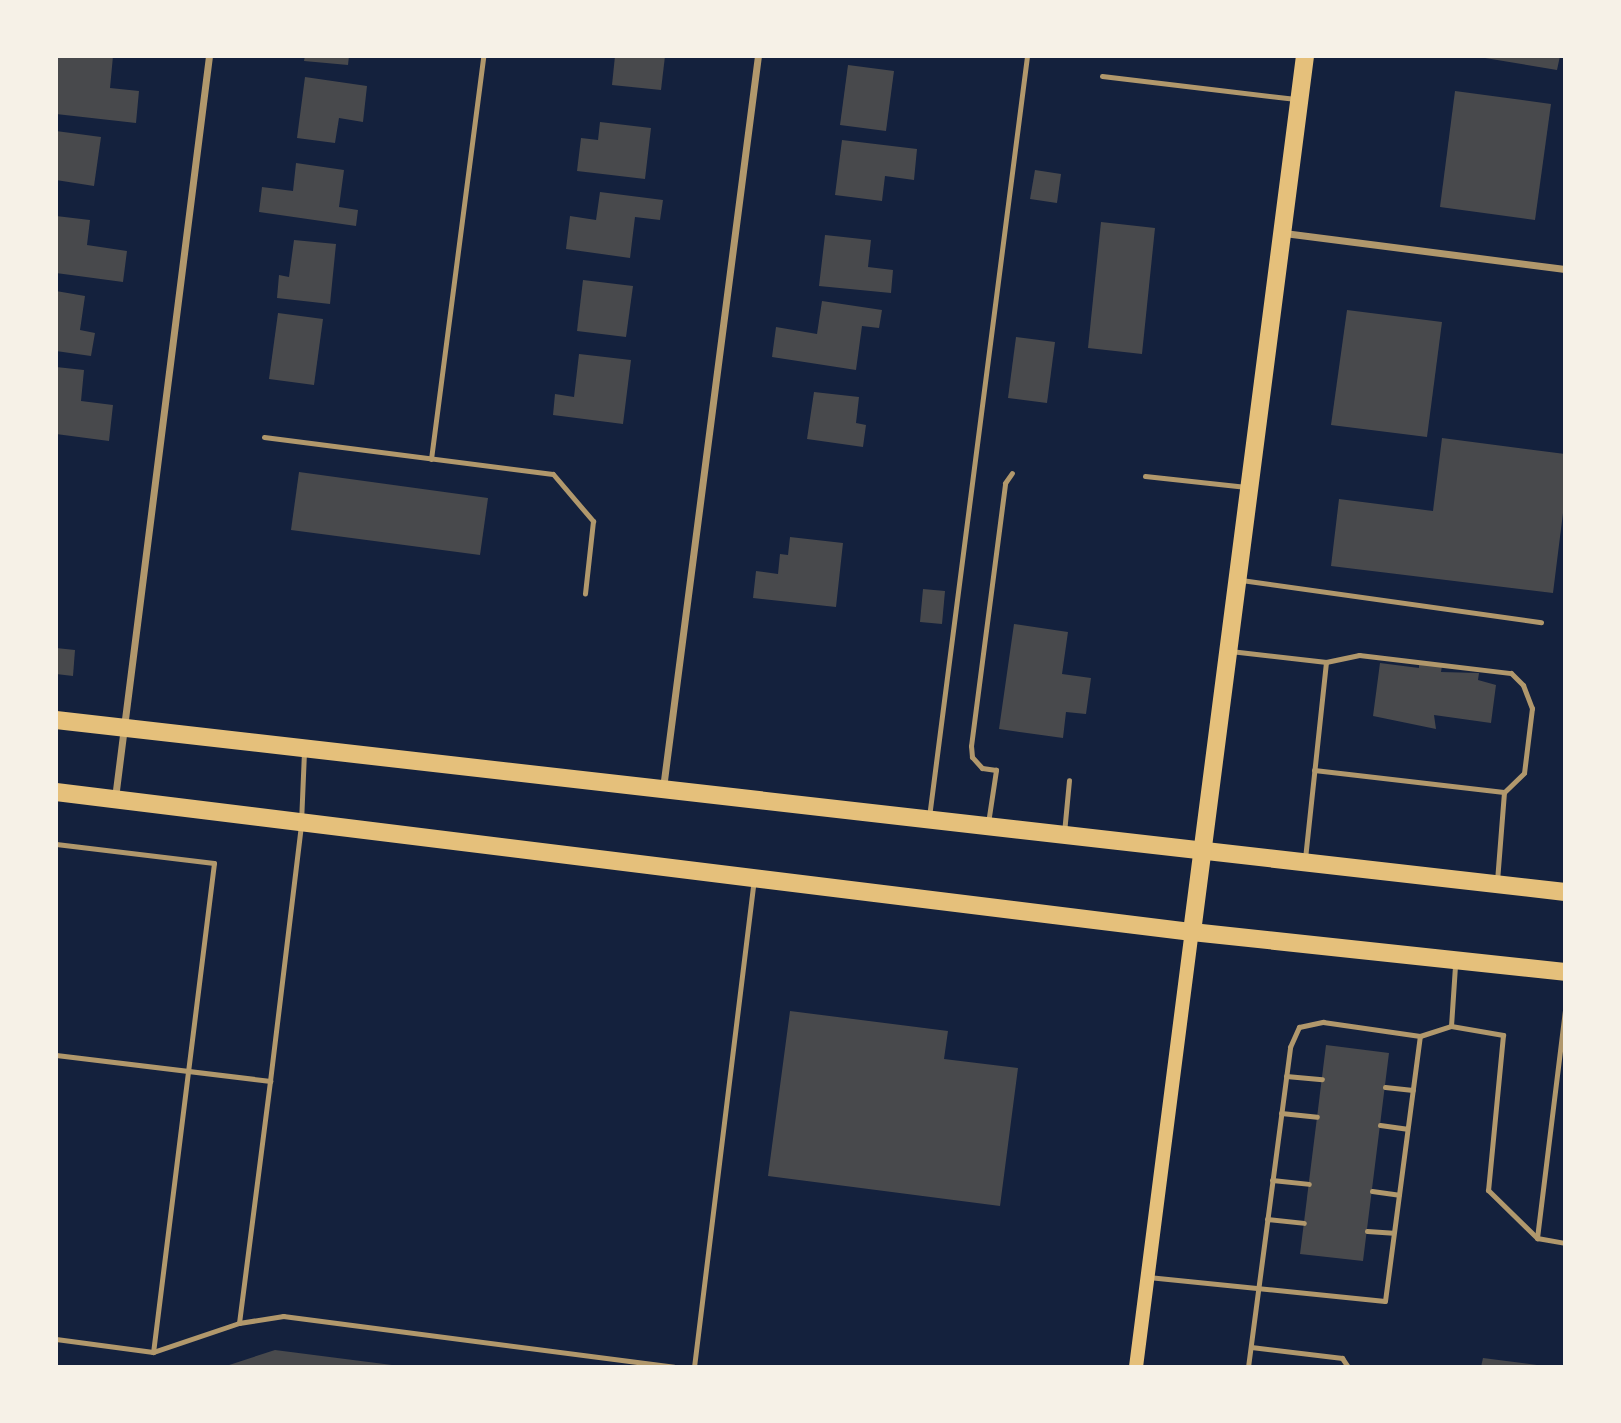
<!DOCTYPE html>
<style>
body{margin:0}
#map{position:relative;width:1621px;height:1423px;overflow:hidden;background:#14213d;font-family:"Asap Condensed",sans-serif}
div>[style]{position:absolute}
.building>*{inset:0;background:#48494c}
.service>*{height:5px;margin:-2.5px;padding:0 2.5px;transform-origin:2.5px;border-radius:2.5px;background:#b1986c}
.minor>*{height:7px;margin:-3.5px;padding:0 3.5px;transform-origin:3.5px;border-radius:3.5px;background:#b1986c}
.secondary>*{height:14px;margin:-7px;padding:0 7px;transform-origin:7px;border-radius:7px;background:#e5c07b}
.primary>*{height:18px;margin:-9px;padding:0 9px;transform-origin:9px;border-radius:9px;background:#e5c07b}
span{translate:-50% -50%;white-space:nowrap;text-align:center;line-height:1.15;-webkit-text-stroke:7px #f6f1e7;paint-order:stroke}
.frame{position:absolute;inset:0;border:58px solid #f6f1e7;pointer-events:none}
</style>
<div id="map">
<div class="building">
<div style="clip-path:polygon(56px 56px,113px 56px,110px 88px,139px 91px,136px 123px,56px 114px)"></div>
<div style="clip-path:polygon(305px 56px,349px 56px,348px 65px,304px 61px)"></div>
<div style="clip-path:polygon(615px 56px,665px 56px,661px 90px,612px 85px)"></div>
<div style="clip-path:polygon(1473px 56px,1560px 56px,1557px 70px)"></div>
<div style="clip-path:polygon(848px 65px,894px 71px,886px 131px,840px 125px)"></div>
<div style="clip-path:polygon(305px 77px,367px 86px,363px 122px,339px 118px,335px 143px,297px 138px)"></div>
<div style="clip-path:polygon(1455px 91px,1551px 104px,1535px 220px,1440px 207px)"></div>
<div style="clip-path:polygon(600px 122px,651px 128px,645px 179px,577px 171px,581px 138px,598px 140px)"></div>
<div style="clip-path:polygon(56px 131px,101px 137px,94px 186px,56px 180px)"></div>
<div style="clip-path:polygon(842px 140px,917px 149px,914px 180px,885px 176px,882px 201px,835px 195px)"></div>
<div style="clip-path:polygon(296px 163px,344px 170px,339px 207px,358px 210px,356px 226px,259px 212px,262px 187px,293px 191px)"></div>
<div style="clip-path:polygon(1035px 170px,1061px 174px,1057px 203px,1030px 199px)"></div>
<div style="clip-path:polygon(600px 192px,663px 200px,660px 220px,635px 217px,630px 258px,566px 249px,570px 216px,596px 220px)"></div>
<div style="clip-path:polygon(56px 216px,90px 220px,87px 245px,127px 251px,123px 282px,56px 273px)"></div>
<div style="clip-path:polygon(1101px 222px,1155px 228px,1142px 354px,1088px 348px)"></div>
<div style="clip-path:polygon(825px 235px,871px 240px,868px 267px,893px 270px,891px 293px,819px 286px)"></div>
<div style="clip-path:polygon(294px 240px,336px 244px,330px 304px,277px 298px,279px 275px,289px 277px)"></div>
<div style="clip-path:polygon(583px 280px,633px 286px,626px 337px,577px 331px)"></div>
<div style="clip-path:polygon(56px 291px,85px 296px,80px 330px,95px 333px,91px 356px,56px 351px)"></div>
<div style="clip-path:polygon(822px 301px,882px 310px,879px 328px,862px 326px,856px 370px,772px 357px,776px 327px,817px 334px)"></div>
<div style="clip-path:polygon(1347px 310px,1442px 322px,1427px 437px,1331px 425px)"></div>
<div style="clip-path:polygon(278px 313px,323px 319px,314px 385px,269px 379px)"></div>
<div style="clip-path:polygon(1016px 337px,1055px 342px,1047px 403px,1008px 398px)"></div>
<div style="clip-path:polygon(579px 354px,631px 360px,623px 424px,553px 415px,555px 394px,574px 397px)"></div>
<div style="clip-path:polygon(56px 367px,84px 370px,81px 401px,113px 405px,109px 441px,56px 434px)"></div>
<div style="clip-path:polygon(814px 392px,859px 397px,856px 423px,866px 425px,863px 447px,807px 439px)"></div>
<div style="clip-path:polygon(1442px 438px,1565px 454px,1565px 497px,1553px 593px,1331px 566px,1339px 499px,1433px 511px)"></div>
<div style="clip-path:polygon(299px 472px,488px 498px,480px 555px,291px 530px)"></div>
<div style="clip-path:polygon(790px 537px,843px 543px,836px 607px,753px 598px,756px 571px,778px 574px,780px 554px,788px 555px)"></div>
<div style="clip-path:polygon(923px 589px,945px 591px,942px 624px,920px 622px)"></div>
<div style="clip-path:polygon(1014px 624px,1068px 632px,1062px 674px,1091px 678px,1086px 714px,1066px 712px,1063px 738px,999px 729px)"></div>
<div style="clip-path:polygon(56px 648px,75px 650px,73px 676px,56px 674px)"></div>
<div style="clip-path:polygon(1380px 663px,1419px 668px,1419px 664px,1442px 666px,1441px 672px,1479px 673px,1478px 680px,1496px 685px,1491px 723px,1434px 715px,1436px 729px,1373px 716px)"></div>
<div style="clip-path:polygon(790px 1011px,948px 1031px,944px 1059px,1018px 1068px,1000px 1206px,768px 1176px)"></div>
<div style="clip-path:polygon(1326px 1045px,1389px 1053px,1363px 1261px,1300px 1254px)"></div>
<div style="clip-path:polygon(275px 1350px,392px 1365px,392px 1367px,223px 1367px)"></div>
<div style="clip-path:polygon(1483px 1358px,1537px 1365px,1537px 1367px,1481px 1367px)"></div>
</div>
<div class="service">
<div style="left:1102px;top:76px;width:195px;rotate:6.8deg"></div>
<div style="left:264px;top:437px;width:291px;rotate:7.3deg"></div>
<div style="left:553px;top:474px;width:62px;rotate:49.6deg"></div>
<div style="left:593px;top:521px;width:73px;rotate:96.3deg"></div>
<div style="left:431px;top:459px;width:406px;rotate:-82.6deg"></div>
<div style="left:1145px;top:476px;width:102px;rotate:6.2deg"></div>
<div style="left:1241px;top:580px;width:303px;rotate:8deg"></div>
<div style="left:1230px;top:651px;width:97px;rotate:6.5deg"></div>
<div style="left:1326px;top:662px;width:199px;rotate:96.1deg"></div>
<div style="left:1326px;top:662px;width:34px;rotate:-12deg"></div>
<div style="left:1359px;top:655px;width:153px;rotate:6.8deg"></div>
<div style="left:1511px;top:673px;width:17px;rotate:45deg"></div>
<div style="left:1523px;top:685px;width:25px;rotate:69deg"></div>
<div style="left:1532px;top:708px;width:65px;rotate:97deg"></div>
<div style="left:1524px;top:773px;width:28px;rotate:136deg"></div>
<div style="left:1314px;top:770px;width:191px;rotate:6.6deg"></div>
<div style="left:1504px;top:792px;width:89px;rotate:94.5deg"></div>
<div style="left:929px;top:817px;width:767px;rotate:-82.66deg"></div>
<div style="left:988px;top:823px;width:54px;rotate:-81.4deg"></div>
<div style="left:996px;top:770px;width:14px;rotate:-172deg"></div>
<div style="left:982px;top:768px;width:15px;rotate:-132deg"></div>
<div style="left:972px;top:757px;width:11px;rotate:-95deg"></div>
<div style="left:971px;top:746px;width:265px;rotate:-82.6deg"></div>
<div style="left:1005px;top:483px;width:12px;rotate:-55deg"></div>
<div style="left:1064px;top:833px;width:53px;rotate:-84.6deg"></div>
<div style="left:56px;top:844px;width:159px;rotate:6.9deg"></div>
<div style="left:214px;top:863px;width:493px;rotate:97.1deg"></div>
<div style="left:153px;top:1352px;width:98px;rotate:-172.4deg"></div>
<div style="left:1451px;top:1026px;width:53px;rotate:9.8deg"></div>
<div style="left:1503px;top:1035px;width:156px;rotate:95.5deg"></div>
<div style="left:1488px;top:1190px;width:69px;rotate:44.4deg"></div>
<div style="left:1537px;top:1238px;width:28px;rotate:10deg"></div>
<div style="left:56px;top:1055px;width:216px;rotate:6.9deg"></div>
<div style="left:270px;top:1081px;width:244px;rotate:97.3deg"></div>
<div style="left:239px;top:1323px;width:91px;rotate:161.4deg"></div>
<div style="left:1286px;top:1076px;width:36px;rotate:5deg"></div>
<div style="left:270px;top:1081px;width:260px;rotate:-83.1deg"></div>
<div style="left:301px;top:823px;width:73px;rotate:-87.6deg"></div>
<div style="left:1385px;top:1087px;width:28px;rotate:6deg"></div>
<div style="left:1281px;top:1113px;width:36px;rotate:6deg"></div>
<div style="left:1380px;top:1125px;width:27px;rotate:8deg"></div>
<div style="left:1272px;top:1180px;width:37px;rotate:6deg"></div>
<div style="left:1372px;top:1191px;width:27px;rotate:8deg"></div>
<div style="left:1267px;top:1219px;width:37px;rotate:6deg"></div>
<div style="left:1367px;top:1231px;width:26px;rotate:4deg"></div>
<div style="left:1537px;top:1238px;width:229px;rotate:-83deg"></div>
<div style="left:1148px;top:1277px;width:238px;rotate:5.8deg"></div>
<div style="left:1385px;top:1301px;width:267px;rotate:-82.5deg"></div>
<div style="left:1420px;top:1036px;width:33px;rotate:-18deg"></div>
<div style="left:1451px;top:1026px;width:61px;rotate:-86.2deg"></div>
<div style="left:239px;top:1323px;width:45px;rotate:-9deg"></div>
<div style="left:283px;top:1316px;width:394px;rotate:7.4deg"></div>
<div style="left:1251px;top:1347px;width:92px;rotate:6.9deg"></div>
<div style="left:1342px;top:1358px;width:11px;rotate:56deg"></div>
<div style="left:694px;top:1367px;width:491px;rotate:-83deg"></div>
<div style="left:1248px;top:1367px;width:323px;rotate:-82.5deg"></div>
<div style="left:1290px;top:1047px;width:22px;rotate:-66deg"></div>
<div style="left:1299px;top:1027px;width:25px;rotate:-12deg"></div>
<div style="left:1323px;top:1022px;width:98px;rotate:8.2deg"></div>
</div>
<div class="minor">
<div style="left:1284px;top:233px;width:283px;rotate:7.3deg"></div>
<div style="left:663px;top:788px;width:738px;rotate:-82.61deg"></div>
<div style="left:115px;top:798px;width:748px;rotate:-82.78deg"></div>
</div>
<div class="secondary">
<div style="left:1136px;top:1367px;width:439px;rotate:-82.7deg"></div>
</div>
<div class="primary">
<div style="left:56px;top:720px;width:1519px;rotate:6.5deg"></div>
<div style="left:56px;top:792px;width:1145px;rotate:7.03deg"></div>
<div style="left:1192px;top:932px;width:375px;rotate:6.1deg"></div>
<div style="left:1192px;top:932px;width:883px;rotate:-82.65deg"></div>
</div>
<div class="frame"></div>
</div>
